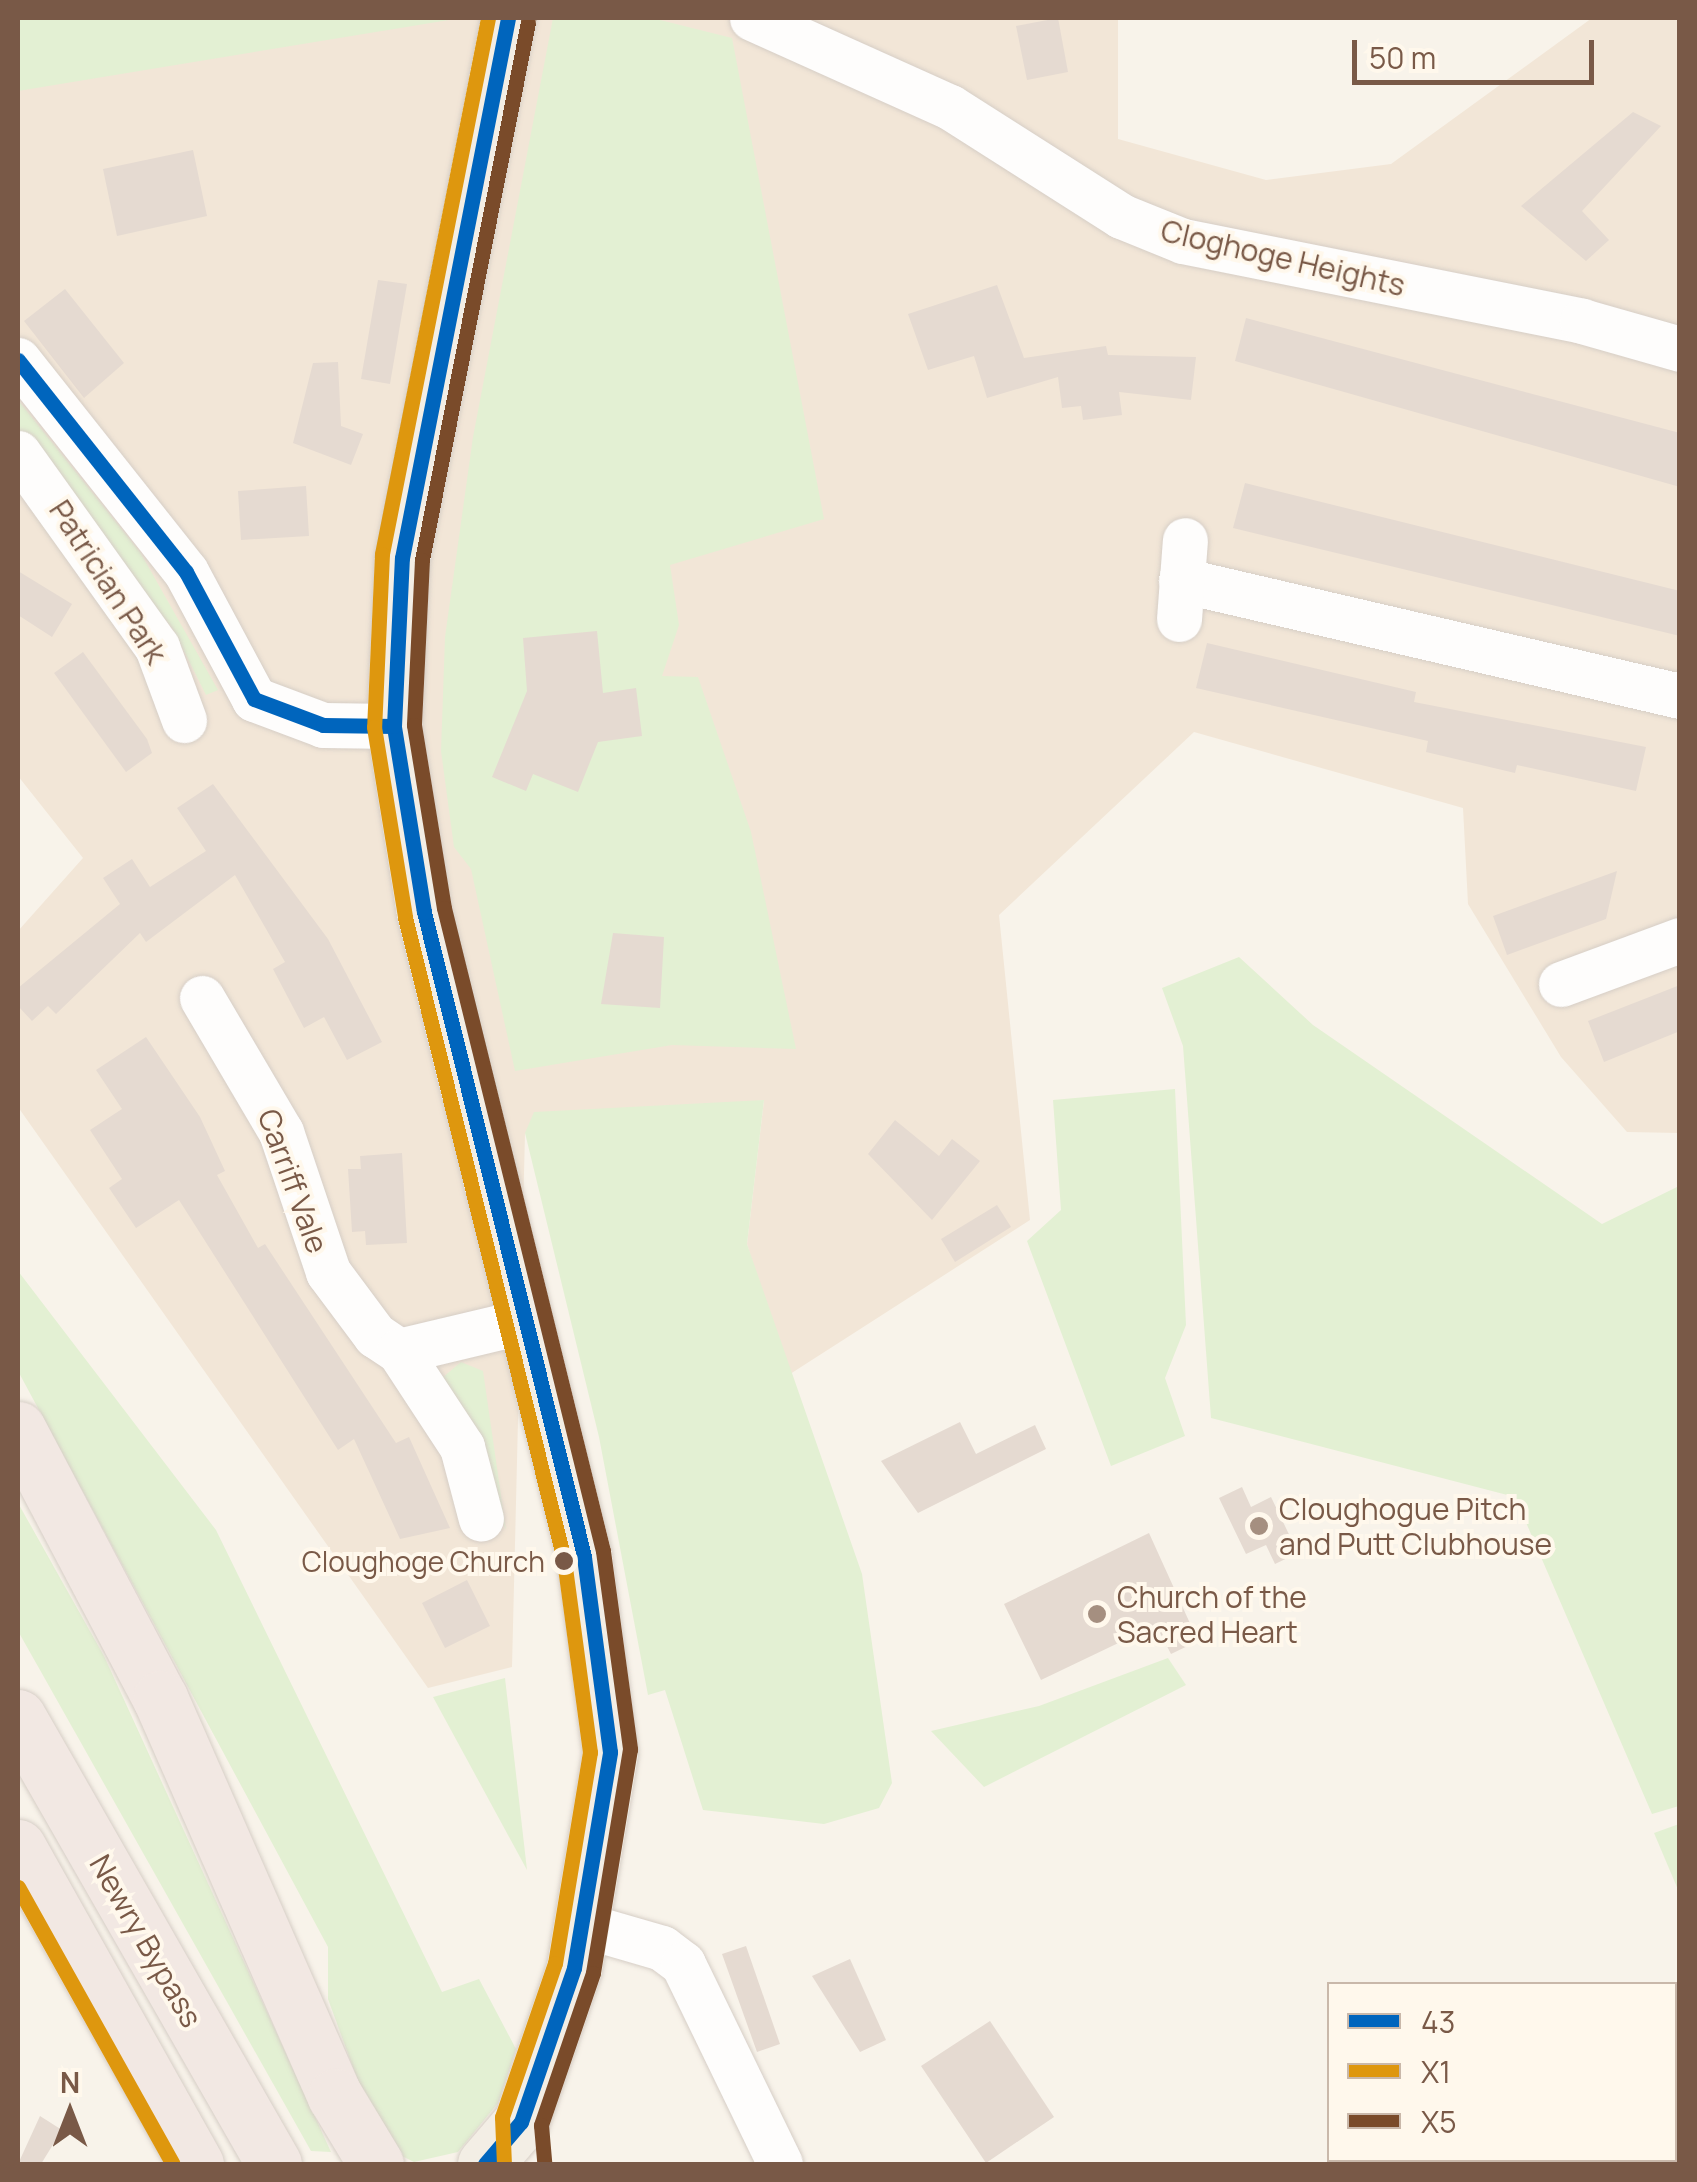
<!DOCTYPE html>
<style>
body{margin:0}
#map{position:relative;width:1697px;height:2182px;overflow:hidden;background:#f8f3ea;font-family:Manrope,sans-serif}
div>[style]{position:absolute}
.residential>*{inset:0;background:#f2e6d7}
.green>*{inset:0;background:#e3f0d3}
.building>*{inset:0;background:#e5dad1}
.roads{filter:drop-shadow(0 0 2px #d6cec6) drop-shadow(0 0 2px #d6cec6)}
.minor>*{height:45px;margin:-22.5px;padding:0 22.5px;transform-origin:22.5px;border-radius:22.5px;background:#fefdfc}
.major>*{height:55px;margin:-27.5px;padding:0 27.5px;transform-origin:27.5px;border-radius:27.5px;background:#f3eee5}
.highway>*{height:55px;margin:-27.5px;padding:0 27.5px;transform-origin:27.5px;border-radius:27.5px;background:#f2e8e3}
.bus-1>*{height:15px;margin:-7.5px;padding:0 7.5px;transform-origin:7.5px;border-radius:7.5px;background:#0065bd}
.bus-2>*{height:15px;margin:-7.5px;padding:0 7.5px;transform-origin:7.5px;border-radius:7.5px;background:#de970e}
.bus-3>*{height:15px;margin:-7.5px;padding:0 7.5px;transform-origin:7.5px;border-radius:7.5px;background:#7a4b2a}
.dots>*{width:28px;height:28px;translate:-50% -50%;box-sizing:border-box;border:5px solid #fff8ec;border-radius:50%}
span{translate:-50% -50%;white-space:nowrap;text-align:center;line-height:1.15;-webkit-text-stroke:8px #fff8ec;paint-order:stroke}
.bus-label{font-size:28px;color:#795947}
.right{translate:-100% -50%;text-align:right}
.street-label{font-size:30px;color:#795947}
.poi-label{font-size:30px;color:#795947}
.left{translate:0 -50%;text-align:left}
.frame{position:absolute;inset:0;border:20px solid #795947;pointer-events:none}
.legend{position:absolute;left:1327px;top:1982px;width:350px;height:180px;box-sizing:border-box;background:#fff8ec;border:2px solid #c9b8aa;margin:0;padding:12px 18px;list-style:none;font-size:30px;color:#795947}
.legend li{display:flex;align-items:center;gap:20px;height:50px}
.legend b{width:50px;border:2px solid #c9b8aa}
.north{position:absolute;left:20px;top:2062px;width:100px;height:100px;-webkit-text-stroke:8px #fff8ec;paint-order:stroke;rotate:0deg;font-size:28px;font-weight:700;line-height:40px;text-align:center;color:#795947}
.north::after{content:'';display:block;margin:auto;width:35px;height:45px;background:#795947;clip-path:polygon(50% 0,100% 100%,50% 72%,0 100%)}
.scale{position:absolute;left:1352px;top:40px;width:242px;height:45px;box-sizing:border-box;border:5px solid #795947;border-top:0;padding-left:12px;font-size:30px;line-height:35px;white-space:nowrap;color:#795947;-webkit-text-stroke:8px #fff8ec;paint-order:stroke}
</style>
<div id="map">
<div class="residential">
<div style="clip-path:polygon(18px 18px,1118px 18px,1118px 139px,1266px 180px,1391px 164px,1592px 18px,1679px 19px,1679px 1133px,1627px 1132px,1561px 1057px,1468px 904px,1463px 808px,1194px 732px,999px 915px,1030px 1220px,787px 1376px,747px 1244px,764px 1100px,525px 1133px,512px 1667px,428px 1688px,18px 1107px,18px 931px,83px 858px,18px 776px)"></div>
</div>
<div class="green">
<div style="clip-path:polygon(18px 18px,461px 18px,18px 91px)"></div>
<div style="clip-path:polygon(553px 18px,652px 18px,732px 38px,824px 519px,670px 565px,679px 625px,662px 676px,698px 677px,751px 832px,796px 1049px,672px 1045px,515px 1071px,471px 869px,454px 847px,441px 751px,445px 637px,473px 437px)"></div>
<div style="clip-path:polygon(18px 400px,140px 552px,218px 690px,206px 695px,173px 629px,18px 437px)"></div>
<div style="clip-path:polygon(1239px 957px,1313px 1025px,1602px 1224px,1679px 1186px,1679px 1806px,1652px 1814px,1515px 1497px,1211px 1418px,1183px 1046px,1162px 988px)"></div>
<div style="clip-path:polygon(1175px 1089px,1186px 1325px,1165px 1378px,1185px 1436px,1111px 1466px,1027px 1241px,1061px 1210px,1053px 1100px)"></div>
<div style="clip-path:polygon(764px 1100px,747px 1244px,862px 1574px,892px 1783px,879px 1808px,824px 1824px,703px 1810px,665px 1690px,648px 1695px,599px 1437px,525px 1133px,534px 1112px)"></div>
<div style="clip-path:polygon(18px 1271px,216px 1530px,442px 1992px,479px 1979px,516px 2049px,498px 2103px,458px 2152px,414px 2162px,396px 2153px,362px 2092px,328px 1999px,328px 1947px,18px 1371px)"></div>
<div style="clip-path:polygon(461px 1362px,483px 1371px,506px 1530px,442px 1378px)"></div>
<div style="clip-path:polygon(18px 1503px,104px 1656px,331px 2152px,311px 2151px,18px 1631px)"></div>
<div style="clip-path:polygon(1168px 1658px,1186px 1685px,984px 1787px,931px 1731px,1039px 1706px)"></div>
<div style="clip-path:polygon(505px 1678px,527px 1870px,433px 1697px)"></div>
<div style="clip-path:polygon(1679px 1824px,1680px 1824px,1679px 1892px,1654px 1833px)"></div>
</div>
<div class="building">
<div style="clip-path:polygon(1058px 18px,1068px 72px,1027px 80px,1016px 26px)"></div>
<div style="clip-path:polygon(1633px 112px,1661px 126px,1582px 211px,1609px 240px,1586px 261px,1521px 206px)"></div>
<div style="clip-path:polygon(193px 150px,207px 216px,117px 236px,103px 169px)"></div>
<div style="clip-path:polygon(378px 280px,407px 284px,390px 384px,361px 379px)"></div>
<div style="clip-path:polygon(997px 285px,1024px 358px,1106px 346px,1108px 355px,1196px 357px,1191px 400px,1119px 392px,1122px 415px,1083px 420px,1081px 406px,1062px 408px,1058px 377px,987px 398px,974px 356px,928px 370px,908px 314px)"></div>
<div style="clip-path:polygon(65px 289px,124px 363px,84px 398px,24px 321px)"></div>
<div style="clip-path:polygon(1246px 318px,1680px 433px,1680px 487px,1235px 361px)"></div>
<div style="clip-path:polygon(338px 362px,341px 426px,363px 434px,351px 465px,293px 443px,313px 363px)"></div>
<div style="clip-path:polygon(1245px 483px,1680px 591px,1680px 636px,1233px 528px)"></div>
<div style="clip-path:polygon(306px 486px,309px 536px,241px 540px,238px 491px)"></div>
<div style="clip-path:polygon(18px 571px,72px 604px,52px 637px,18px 615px)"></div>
<div style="clip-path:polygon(597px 631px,603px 693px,636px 688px,642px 736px,598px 742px,578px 792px,533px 774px,526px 791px,492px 777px,527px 691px,523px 638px)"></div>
<div style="clip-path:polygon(1207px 643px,1416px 692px,1414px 702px,1646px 747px,1636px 791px,1517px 765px,1515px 773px,1426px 752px,1428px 741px,1196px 688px)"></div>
<div style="clip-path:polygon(83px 652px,147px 739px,152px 753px,126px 772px,54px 673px)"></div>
<div style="clip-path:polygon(213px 784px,328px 939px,382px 1042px,347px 1060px,324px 1017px,304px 1028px,273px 969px,285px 962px,235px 875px,146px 942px,140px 933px,56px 1014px,48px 1006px,32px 1021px,18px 1006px,18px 988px,120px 904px,103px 878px,132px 859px,150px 887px,206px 851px,177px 808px)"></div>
<div style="clip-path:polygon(1617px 871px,1606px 919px,1507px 955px,1493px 916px)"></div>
<div style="clip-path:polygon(613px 933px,664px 937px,660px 1008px,601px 1004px)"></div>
<div style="clip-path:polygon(1680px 985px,1680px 1031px,1604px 1062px,1588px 1021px)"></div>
<div style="clip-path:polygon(146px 1037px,200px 1117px,225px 1171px,217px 1175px,258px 1248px,265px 1244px,396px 1443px,409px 1437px,450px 1528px,400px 1539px,354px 1439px,338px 1450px,179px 1200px,136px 1228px,109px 1188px,122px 1179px,90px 1130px,122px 1109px,96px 1070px)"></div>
<div style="clip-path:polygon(895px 1120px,939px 1156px,952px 1139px,980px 1161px,932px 1220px,868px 1154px)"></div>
<div style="clip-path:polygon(402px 1153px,407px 1243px,366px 1245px,365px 1231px,352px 1232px,348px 1169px,361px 1169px,360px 1156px)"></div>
<div style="clip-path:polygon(997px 1205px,1011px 1227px,955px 1262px,941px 1239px)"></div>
<div style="clip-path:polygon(960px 1422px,976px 1454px,1035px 1425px,1046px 1449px,918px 1513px,881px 1461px)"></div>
<div style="clip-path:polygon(1242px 1487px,1251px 1507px,1271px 1497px,1298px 1553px,1275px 1564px,1266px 1545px,1246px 1554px,1219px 1498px)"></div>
<div style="clip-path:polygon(1149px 1533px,1198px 1641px,1171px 1654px,1156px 1625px,1041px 1680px,1004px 1604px)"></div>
<div style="clip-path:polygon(467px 1580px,490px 1626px,445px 1648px,422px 1603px)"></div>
<div style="clip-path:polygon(746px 1946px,780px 2044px,757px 2052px,722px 1954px)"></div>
<div style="clip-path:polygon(850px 1959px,886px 2040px,860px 2052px,812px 1976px)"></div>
<div style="clip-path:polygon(990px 2021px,1054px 2117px,986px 2163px,921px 2066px)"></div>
<div style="clip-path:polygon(40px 2116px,62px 2130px,41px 2164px,18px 2164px)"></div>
</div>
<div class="roads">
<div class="minor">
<div style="left:752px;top:18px;width:217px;rotate:24.2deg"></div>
<div style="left:950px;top:107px;width:203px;rotate:32.5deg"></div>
<div style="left:1121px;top:216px;width:67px;rotate:22deg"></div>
<div style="left:1183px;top:241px;width:407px;rotate:11.3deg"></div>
<div style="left:1582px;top:321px;width:102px;rotate:15.9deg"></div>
<div style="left:18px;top:360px;width:270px;rotate:51.6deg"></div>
<div style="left:186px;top:572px;width:144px;rotate:61.8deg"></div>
<div style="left:254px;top:699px;width:74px;rotate:20.6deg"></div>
<div style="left:323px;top:725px;width:71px;rotate:0.8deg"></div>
<div style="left:18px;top:453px;width:239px;rotate:54.4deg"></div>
<div style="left:157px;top:647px;width:78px;rotate:69.7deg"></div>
<div style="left:1181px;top:580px;width:512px;rotate:13.09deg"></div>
<div style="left:1179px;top:619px;width:79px;rotate:-85.7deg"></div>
<div style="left:1561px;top:984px;width:127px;rotate:-20.3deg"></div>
<div style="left:202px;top:998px;width:156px;rotate:59.5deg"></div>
<div style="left:281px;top:1132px;width:148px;rotate:71.4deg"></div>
<div style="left:328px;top:1272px;width:79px;rotate:53.3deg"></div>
<div style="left:375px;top:1335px;width:29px;rotate:34deg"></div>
<div style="left:399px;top:1351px;width:130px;rotate:-13.4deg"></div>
<div style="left:399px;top:1351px;width:115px;rotate:56.7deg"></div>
<div style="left:462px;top:1447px;width:74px;rotate:75.2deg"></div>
<div style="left:583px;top:1925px;width:82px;rotate:16.2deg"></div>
<div style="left:662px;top:1948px;width:26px;rotate:37deg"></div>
<div style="left:683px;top:1964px;width:222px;rotate:64.1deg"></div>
</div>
<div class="major">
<div style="left:485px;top:2164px;width:55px;rotate:-49.4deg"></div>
<div style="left:521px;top:2122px;width:163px;rotate:-71deg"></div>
<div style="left:574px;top:1968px;width:219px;rotate:-80.5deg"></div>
<div style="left:610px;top:1752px;width:198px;rotate:-97.6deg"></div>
<div style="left:584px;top:1556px;width:664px;rotate:-103.95deg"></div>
<div style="left:424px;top:912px;width:188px;rotate:-99.2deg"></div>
<div style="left:394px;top:726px;width:168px;rotate:-87.3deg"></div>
<div style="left:402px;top:558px;width:550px;rotate:-78.89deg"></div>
</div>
<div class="highway">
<div style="left:18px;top:1429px;width:304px;rotate:62.2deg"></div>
<div style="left:160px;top:1698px;width:435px;rotate:66.3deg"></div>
<div style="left:335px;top:2096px;width:79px;rotate:58.9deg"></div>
<div style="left:18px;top:1717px;width:515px;rotate:60.2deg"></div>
<div style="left:18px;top:1847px;width:364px;rotate:60.7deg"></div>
</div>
</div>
<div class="bus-1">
<div style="left:18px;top:360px;width:270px;rotate:51.6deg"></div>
<div style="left:186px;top:572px;width:144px;rotate:61.8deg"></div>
<div style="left:254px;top:699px;width:74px;rotate:20.6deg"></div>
<div style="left:323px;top:725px;width:71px;rotate:0.8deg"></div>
<div style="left:485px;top:2164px;width:55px;rotate:-49.4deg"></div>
<div style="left:521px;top:2122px;width:163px;rotate:-71deg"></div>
<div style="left:574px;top:1968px;width:219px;rotate:-80.5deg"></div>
<div style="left:610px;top:1752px;width:198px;rotate:-97.6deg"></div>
<div style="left:584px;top:1556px;width:664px;rotate:-103.95deg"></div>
<div style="left:424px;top:912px;width:188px;rotate:-99.2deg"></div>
<div style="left:394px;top:726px;width:168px;rotate:-87.3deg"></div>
<div style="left:402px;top:558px;width:550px;rotate:-78.89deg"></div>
</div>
<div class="bus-2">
<div style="left:488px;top:18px;width:546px;rotate:101.19deg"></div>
<div style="left:382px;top:554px;width:173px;rotate:92.6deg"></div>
<div style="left:374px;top:727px;width:193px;rotate:80.7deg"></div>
<div style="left:405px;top:917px;width:662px;rotate:76.11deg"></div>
<div style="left:564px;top:1560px;width:194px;rotate:82.3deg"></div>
<div style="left:590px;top:1752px;width:214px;rotate:99.4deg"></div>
<div style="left:555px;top:1963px;width:163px;rotate:109deg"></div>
<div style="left:502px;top:2117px;width:47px;rotate:87.6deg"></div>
<div style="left:18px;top:1887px;width:317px;rotate:60.8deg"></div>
</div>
<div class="bus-3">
<div style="left:528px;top:22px;width:548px;rotate:101.15deg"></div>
<div style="left:422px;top:560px;width:165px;rotate:92.8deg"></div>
<div style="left:414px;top:725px;width:185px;rotate:80.7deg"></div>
<div style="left:444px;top:908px;width:662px;rotate:76.11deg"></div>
<div style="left:603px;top:1551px;width:200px;rotate:82.2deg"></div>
<div style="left:630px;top:1749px;width:227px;rotate:99.4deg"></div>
<div style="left:593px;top:1973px;width:161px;rotate:108.9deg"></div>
<div style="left:541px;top:2125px;width:38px;rotate:85deg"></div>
</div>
<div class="dots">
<div style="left:1259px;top:1526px;background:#a58f80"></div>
<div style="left:564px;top:1561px;background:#795947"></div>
<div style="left:1097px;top:1614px;background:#a58f80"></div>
</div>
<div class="bus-label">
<span class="right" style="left:545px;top:1561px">Cloughoge Church</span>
</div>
<div class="street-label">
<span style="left:1283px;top:258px;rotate:13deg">Cloghoge Heights</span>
<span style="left:108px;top:582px;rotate:57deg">Patrician Park</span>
<span style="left:293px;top:1181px;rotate:70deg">Carriff Vale</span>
<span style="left:146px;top:1941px;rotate:60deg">Newry Bypass</span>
</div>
<div class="poi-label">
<span class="left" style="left:1279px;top:1526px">Cloughogue Pitch<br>and Putt Clubhouse</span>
<span class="left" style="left:1117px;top:1614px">Church of the<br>Sacred Heart</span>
</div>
<div class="frame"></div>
<ul class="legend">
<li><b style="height:12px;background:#0065bd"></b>43</li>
<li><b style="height:12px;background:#de970e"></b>X1</li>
<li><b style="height:12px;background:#7a4b2a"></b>X5</li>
</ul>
<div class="north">N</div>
<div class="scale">50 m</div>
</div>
